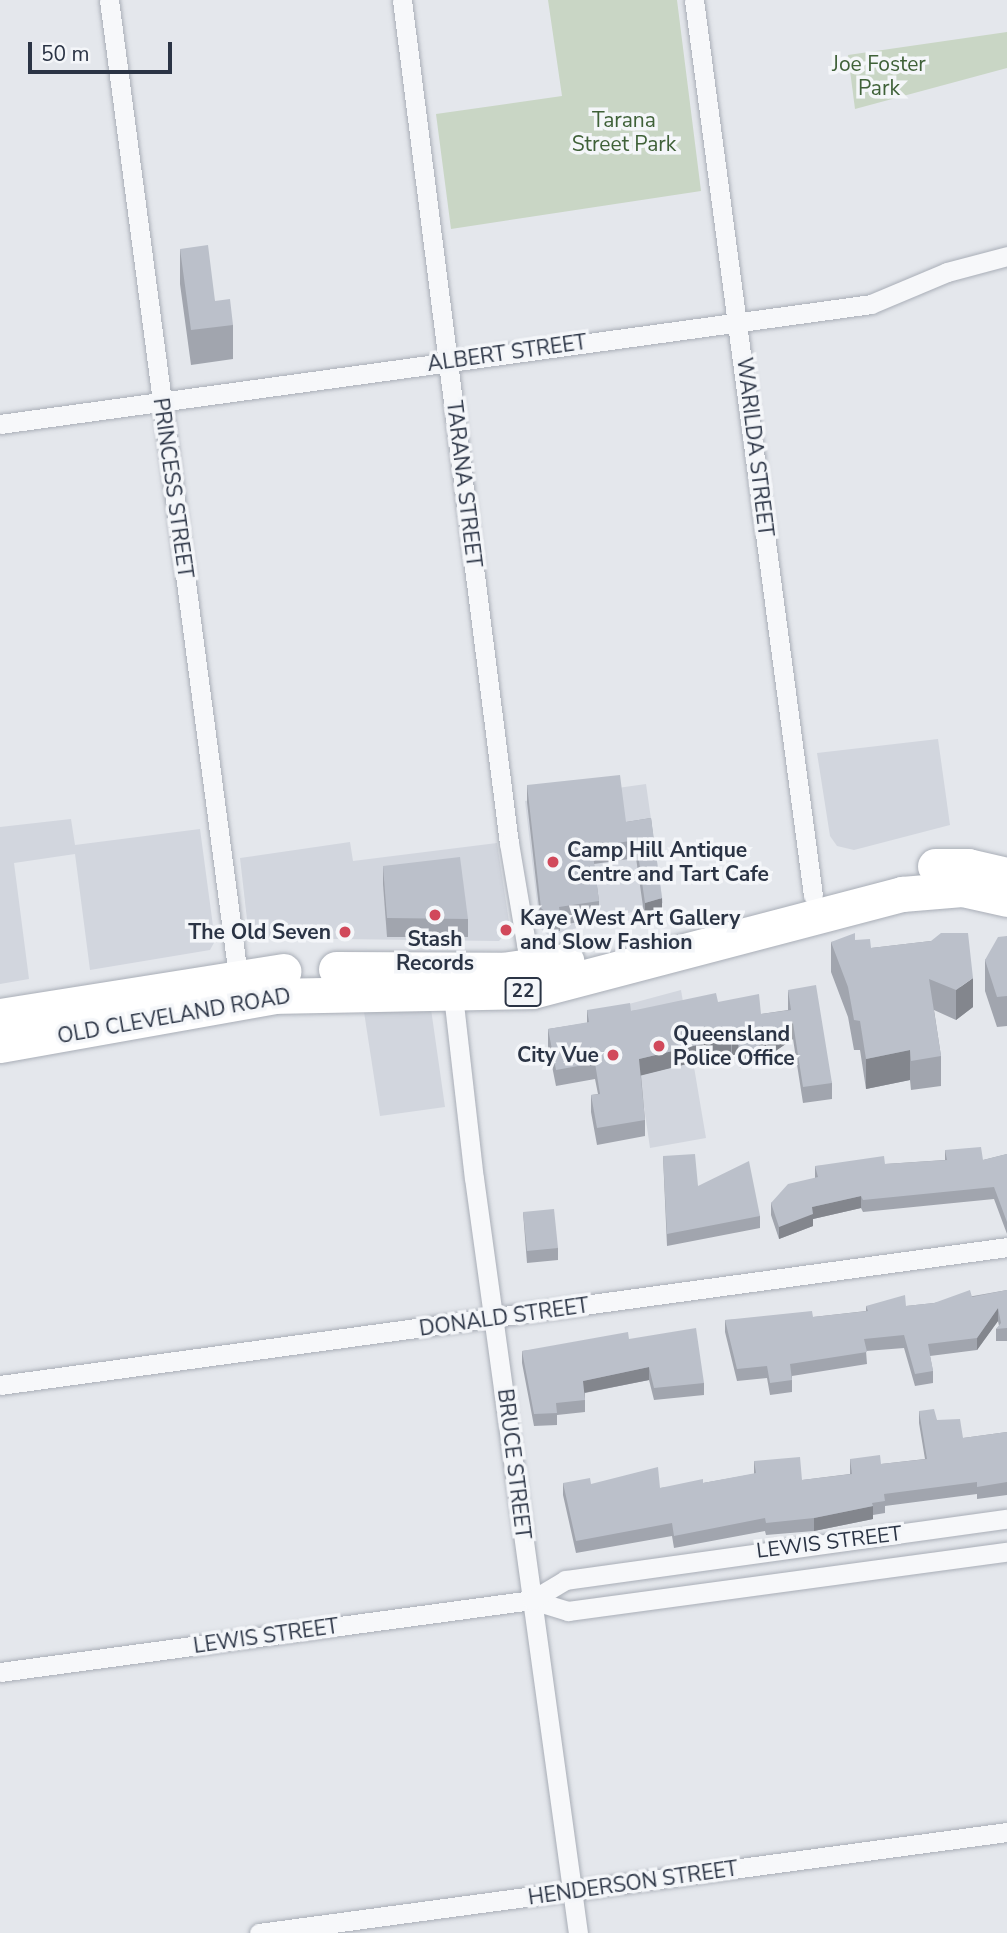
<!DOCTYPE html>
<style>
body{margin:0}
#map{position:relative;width:1007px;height:1933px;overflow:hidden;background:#e4e7ec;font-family:"Nunito Sans",sans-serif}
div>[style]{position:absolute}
.built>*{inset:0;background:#d2d6de}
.green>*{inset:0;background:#c9d6c5}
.roads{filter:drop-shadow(0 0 2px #a9aeb7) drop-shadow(0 0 2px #a9aeb7)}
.street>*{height:19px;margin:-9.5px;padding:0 9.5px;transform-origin:9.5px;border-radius:9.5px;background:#f7f8fa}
.highway>*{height:35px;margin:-17.5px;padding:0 17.5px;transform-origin:17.5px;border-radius:17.5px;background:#fff}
.wall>*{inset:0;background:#a1a5ae}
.shaded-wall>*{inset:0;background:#83868d}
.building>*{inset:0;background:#bbc0ca}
.dots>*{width:19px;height:19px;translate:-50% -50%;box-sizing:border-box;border:4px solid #f4f6f9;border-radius:50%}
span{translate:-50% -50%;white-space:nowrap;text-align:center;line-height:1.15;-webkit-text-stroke:7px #f4f6f9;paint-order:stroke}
.shield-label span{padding:2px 5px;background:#f4f6f9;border:2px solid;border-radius:5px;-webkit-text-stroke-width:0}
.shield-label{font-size:19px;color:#2b3445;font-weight:700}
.park-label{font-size:21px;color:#3f6138}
.street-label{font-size:21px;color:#2b3445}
.poi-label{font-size:21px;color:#2b3445;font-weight:700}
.left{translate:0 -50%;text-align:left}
.right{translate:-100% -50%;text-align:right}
.scale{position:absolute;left:28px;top:42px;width:144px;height:32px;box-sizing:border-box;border:4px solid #2b3445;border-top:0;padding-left:9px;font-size:21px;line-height:24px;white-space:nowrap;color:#2b3445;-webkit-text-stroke:5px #f4f6f9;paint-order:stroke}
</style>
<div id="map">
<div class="built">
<div style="clip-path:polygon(938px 739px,950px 825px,854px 850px,837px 846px,830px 836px,817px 753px)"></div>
<div style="clip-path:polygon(646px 784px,663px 903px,549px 936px,540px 928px,525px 801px)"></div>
<div style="clip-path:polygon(71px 819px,75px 845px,200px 829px,215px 941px,210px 950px,90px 970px,75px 854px,14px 863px,29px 979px,0 984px,0 827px)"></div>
<div style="clip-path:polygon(350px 842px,353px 861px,497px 843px,510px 928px,499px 941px,259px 938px,248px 928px,240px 858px)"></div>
<div style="clip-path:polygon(681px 990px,706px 1138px,650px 1148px,629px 1004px)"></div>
<div style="clip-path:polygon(431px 1009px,445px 1107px,380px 1116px,364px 1012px)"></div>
</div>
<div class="green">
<div style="clip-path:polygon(548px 0,677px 0,701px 191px,451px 229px,436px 114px,562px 96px)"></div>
<div style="clip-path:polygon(1007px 32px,1007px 68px,855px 109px,848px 55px)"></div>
</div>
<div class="roads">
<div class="street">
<div style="left:109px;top:0;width:984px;rotate:82.47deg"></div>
<div style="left:402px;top:0;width:850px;rotate:82.77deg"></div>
<div style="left:509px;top:843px;width:126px;rotate:80.4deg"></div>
<div style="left:694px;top:0;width:903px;rotate:82.43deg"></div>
<div style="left:0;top:424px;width:879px;rotate:-7.84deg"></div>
<div style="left:871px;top:304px;width:82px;rotate:-22.8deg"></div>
<div style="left:947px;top:272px;width:62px;rotate:-14.9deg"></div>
<div style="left:453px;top:995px;width:184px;rotate:83.5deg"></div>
<div style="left:474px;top:1178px;width:762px;rotate:82.16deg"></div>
<div style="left:0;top:1385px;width:1016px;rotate:-7.8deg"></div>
<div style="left:532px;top:1600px;width:38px;rotate:17deg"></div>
<div style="left:568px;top:1611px;width:443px;rotate:-7.7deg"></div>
<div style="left:0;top:1672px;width:537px;rotate:-7.71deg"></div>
<div style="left:532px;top:1600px;width:39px;rotate:-31deg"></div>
<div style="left:565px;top:1580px;width:446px;rotate:-7.9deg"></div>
<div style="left:259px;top:1933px;width:755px;rotate:-7.69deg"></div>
</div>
<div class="highway">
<div style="left:935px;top:866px;width:33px"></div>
<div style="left:968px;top:866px;width:40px;rotate:13deg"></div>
<div style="left:336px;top:969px;width:166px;rotate:0.3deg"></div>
<div style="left:502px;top:970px;width:65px;rotate:-8deg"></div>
<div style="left:0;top:1016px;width:287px;rotate:-9deg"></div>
<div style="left:0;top:1045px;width:278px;rotate:-10.1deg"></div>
<div style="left:274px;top:996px;width:258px;rotate:-1.1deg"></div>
<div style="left:532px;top:991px;width:383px;rotate:-14.7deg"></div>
<div style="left:902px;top:894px;width:60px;rotate:-4.8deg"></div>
<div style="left:962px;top:889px;width:46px;rotate:12.5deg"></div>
</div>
</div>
<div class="wall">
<div style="clip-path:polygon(180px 249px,215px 301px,233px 325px,233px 359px,191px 365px,180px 284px)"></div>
<div style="clip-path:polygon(527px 785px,626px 822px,651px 818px,662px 916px,645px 920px,636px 858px,594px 864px,599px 901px,599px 919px,560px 925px,560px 931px,549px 932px,541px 925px,527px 802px)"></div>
<div style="clip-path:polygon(383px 866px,468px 919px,468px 937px,387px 937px,383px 884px)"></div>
<div style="clip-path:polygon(1007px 936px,1007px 1026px,997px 1027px,985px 991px,985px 960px)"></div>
<div style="clip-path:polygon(855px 940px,871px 948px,931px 941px,973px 1007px,956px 1020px,934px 1010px,941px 1056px,941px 1086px,911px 1090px,910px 1080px,866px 1089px,860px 1050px,854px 1050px,848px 1017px,831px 972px,831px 942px)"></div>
<div style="clip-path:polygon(788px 990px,832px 1083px,832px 1099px,803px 1103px,793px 1039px,755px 1065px,740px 1068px,738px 1057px,732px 1058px,731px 1053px,641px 1075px,645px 1120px,645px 1136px,597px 1145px,591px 1112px,591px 1095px,598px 1094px,595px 1079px,556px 1086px,548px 1046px,548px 1029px,587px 1023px,587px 1010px,631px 1011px,718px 1002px,761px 1014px,788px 1010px)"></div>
<div style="clip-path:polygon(945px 1150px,983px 1160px,1007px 1154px,1007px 1234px,994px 1199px,863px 1212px,861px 1208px,813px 1219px,813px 1226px,779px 1239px,771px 1215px,771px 1203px,815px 1178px,815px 1166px,885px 1164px,945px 1160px)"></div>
<div style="clip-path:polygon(663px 1156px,698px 1186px,760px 1216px,760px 1228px,667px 1246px)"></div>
<div style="clip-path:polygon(523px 1212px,558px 1248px,558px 1260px,527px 1263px)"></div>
<div style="clip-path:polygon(1007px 1290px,1007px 1341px,996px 1341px,996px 1329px,999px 1326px,998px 1321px,977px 1350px,930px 1356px,933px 1371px,933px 1383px,915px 1386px,904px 1348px,866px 1351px,867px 1364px,792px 1376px,792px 1392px,770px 1395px,767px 1378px,737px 1381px,725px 1332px,725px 1320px,813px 1317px,866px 1311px,866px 1306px,906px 1306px,934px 1303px)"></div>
<div style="clip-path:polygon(629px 1339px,704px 1383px,704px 1395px,654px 1400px,649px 1380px,585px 1393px,585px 1412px,557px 1415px,557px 1425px,534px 1426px,522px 1363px,522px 1351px)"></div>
<div style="clip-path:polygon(919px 1411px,937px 1420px,963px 1438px,1007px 1432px,1007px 1495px,977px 1499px,977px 1494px,885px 1506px,885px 1513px,873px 1515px,873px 1519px,814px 1531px,766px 1535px,765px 1531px,674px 1548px,672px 1536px,576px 1553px,563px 1495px,563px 1483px,660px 1488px,703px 1483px,754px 1474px,754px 1461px,802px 1480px,850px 1474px,850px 1459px,881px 1464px,925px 1459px,919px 1423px)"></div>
</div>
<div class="shaded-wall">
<div style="clip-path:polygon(662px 898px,662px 916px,645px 920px,645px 903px)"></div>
<div style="clip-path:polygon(973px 978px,973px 1007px,956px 1020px,956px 990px)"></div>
<div style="clip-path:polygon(793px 1023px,793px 1039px,755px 1065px,755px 1048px)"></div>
<div style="clip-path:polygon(731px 1037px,731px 1053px,639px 1076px,639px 1059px)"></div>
<div style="clip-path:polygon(738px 1040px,738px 1057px,732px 1058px,732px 1041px)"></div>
<div style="clip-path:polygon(910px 1050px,910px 1080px,866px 1089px,866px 1059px)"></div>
<div style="clip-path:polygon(861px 1196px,861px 1208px,813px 1219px,813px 1226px,779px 1239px,779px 1227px,812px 1207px)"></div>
<div style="clip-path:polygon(998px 1308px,998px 1321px,977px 1350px,977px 1338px)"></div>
<div style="clip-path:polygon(649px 1367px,649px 1380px,583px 1393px,583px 1381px)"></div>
<div style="clip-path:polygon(873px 1506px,873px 1519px,814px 1531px,814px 1518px)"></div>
</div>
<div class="building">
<div style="clip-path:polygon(208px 245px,215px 301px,230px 299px,233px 325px,191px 330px,180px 249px)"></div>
<div style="clip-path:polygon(620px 775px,626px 822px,651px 818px,662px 898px,645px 903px,636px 840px,592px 847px,599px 901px,559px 907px,560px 913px,549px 915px,541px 908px,527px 785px)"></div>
<div style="clip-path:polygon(460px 857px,468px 919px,387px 918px,383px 866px)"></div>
<div style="clip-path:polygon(855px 933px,855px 940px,870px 939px,871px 948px,931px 941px,941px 933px,968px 933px,973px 978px,956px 990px,929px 979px,941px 1056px,911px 1061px,910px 1050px,866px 1059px,860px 1021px,854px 1020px,848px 987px,831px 942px)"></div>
<div style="clip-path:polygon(1007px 936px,1007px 996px,997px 997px,985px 960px,998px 937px)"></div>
<div style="clip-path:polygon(816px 985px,832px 1083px,803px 1087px,793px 1023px,755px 1048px,740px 1051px,738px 1040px,732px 1041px,731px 1037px,639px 1059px,645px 1120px,597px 1128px,591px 1095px,600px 1094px,595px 1063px,556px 1070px,548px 1029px,589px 1022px,587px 1010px,630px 1003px,631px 1011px,716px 993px,718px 1002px,759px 994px,761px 1014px,791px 1010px,788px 990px)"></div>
<div style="clip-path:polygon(981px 1147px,983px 1160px,1007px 1154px,1007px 1222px,994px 1187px,863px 1200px,861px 1196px,812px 1207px,813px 1214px,779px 1227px,771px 1203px,788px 1184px,818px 1177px,815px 1166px,884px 1156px,885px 1164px,947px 1160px,945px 1150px)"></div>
<div style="clip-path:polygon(695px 1154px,698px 1186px,749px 1161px,760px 1216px,667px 1234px,663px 1156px)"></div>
<div style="clip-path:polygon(554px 1209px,558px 1248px,527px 1251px,523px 1212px)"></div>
<div style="clip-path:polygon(970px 1290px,972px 1297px,1007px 1290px,1007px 1328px,996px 1329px,1001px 1323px,998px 1308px,977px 1338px,928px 1344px,933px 1371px,915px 1374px,904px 1335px,864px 1339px,867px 1352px,790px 1364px,792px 1380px,770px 1383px,767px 1366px,737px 1369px,725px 1320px,812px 1311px,813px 1317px,868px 1311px,866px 1306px,905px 1295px,906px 1306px,934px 1303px)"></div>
<div style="clip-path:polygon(696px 1328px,704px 1383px,654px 1388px,649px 1367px,583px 1381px,585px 1400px,556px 1403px,557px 1413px,534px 1414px,522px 1351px,628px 1332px,629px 1339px)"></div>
<div style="clip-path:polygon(934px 1409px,937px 1420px,960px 1419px,963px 1438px,1007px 1432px,1007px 1482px,977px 1487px,977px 1482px,884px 1494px,885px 1501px,872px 1503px,873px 1506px,814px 1518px,766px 1523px,765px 1518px,674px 1536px,672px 1523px,576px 1541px,563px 1483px,590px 1478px,591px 1484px,658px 1467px,660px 1488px,703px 1479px,703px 1483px,756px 1473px,754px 1461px,800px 1457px,802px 1480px,852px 1474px,850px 1459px,880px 1455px,881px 1464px,927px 1459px,919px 1411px)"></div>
</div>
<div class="dots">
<div style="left:553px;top:862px;background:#d1495b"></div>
<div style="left:435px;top:915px;background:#d1495b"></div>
<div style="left:506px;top:930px;background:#d1495b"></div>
<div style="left:345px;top:932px;background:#d1495b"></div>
<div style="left:659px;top:1046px;background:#d1495b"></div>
<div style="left:613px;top:1055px;background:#d1495b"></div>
</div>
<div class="shield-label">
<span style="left:523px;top:992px">22</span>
</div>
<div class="park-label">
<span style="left:879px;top:76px">Joe Foster<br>Park</span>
<span style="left:624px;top:132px">Tarana<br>Street Park</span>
</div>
<div class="street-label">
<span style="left:507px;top:353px;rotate:-8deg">ALBERT STREET</span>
<span style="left:755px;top:447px;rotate:83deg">WARILDA STREET</span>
<span style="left:464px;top:484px;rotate:83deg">TARANA STREET</span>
<span style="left:173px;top:488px;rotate:82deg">PRINCESS STREET</span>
<span style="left:174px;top:1016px;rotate:-10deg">OLD CLEVELAND ROAD</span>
<span style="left:504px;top:1317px;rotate:-8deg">DONALD STREET</span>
<span style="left:514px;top:1464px;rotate:83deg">BRUCE STREET</span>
<span style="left:829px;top:1542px;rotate:-7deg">LEWIS STREET</span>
<span style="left:266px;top:1636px;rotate:-8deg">LEWIS STREET</span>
<span style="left:633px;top:1883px;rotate:-8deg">HENDERSON STREET</span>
</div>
<div class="poi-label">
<span class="left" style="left:567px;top:862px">Camp Hill Antique<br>Centre and Tart Cafe</span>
<span class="left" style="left:520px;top:930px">Kaye West Art Gallery<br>and Slow Fashion</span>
<span class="right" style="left:331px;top:932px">The Old Seven</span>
<span style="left:435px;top:951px">Stash<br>Records</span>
<span class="left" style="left:673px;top:1046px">Queensland<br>Police Office</span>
<span class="right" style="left:599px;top:1055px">City Vue</span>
</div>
<div class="scale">50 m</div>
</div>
